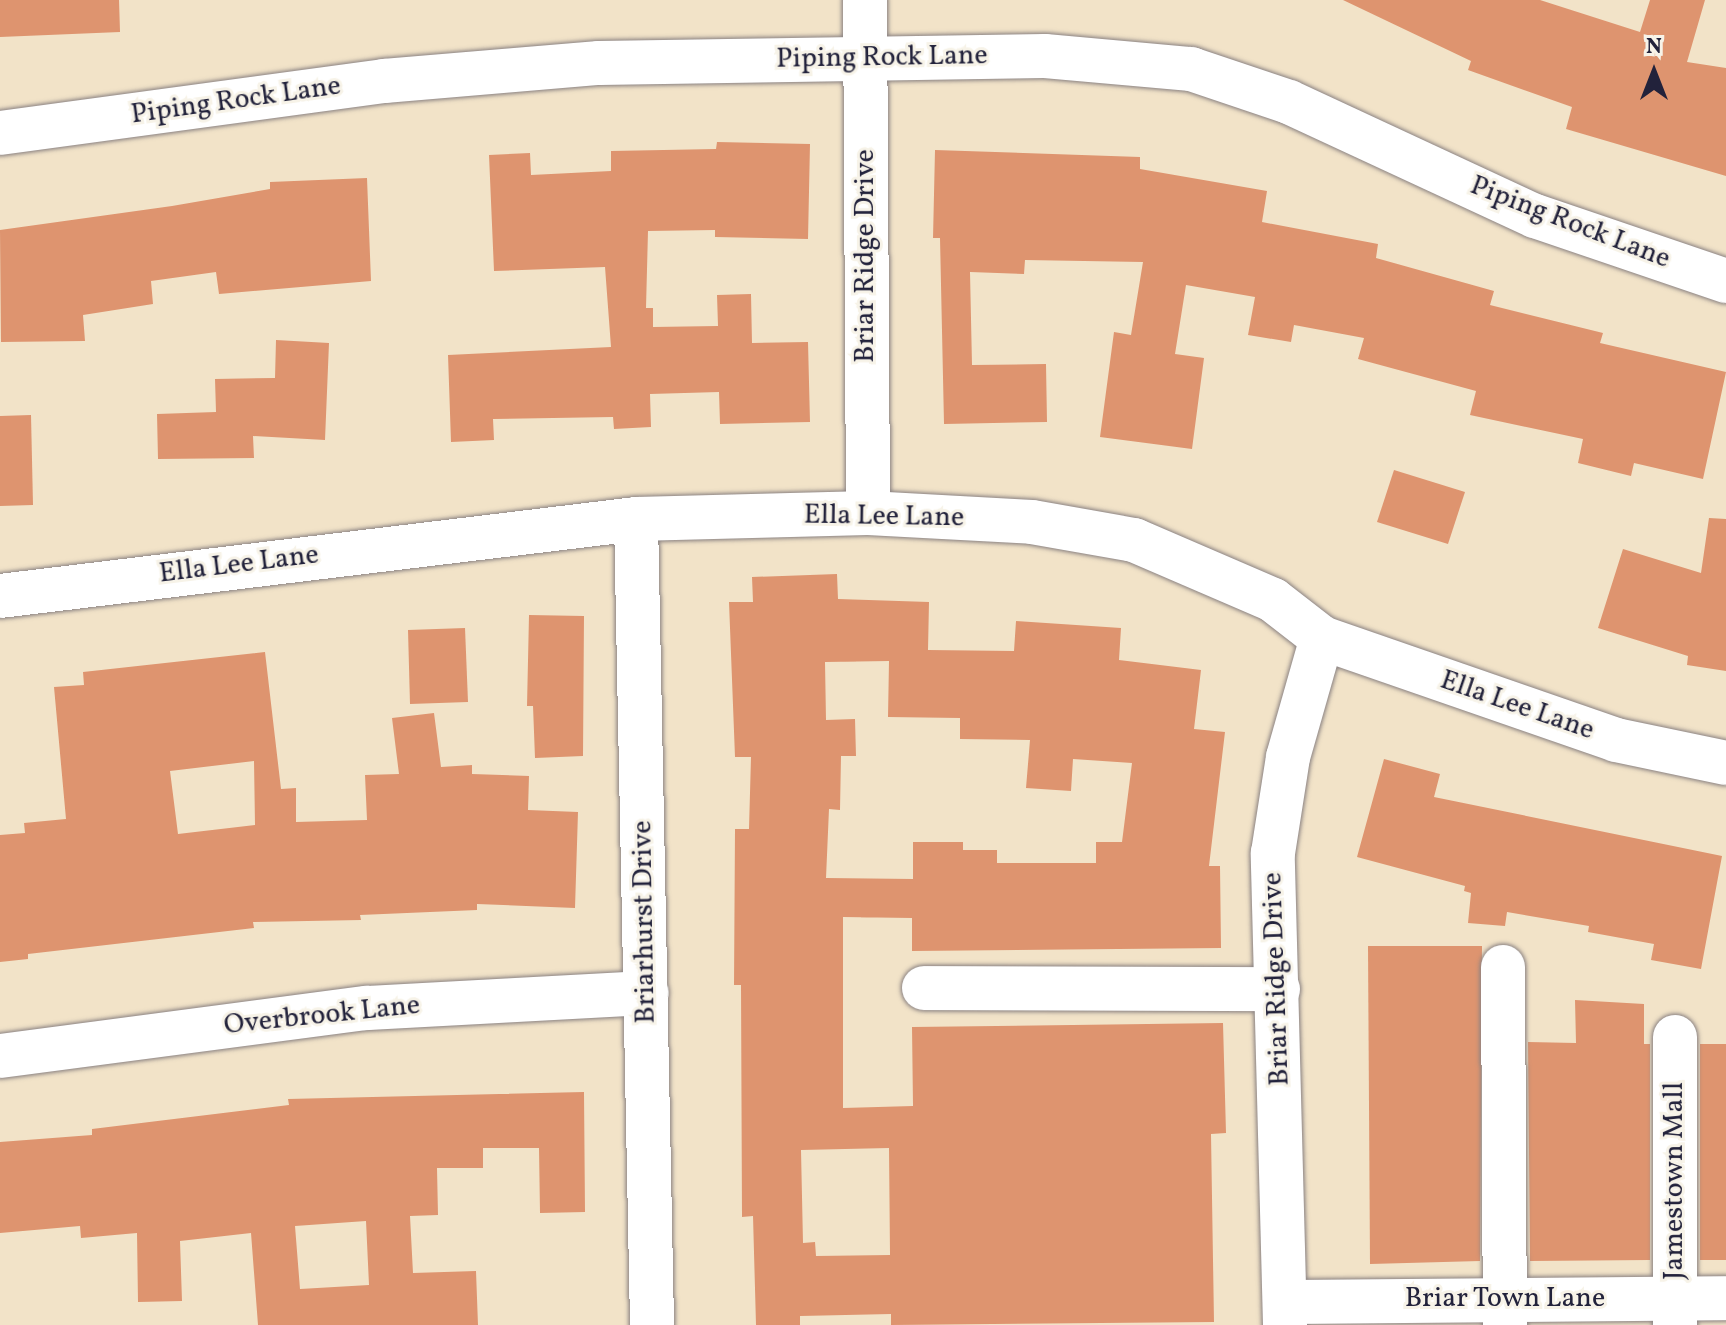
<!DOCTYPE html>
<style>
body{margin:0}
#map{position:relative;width:1726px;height:1325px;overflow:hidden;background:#f2e3c8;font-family:Vollkorn,serif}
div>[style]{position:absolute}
.building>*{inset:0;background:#de946f}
.roads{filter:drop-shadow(0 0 2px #8a8282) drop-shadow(0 0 2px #8a8282)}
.minor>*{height:44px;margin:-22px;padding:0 22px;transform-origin:22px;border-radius:22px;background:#fff}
span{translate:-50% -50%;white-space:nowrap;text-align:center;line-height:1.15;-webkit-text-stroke:6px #f7f3e8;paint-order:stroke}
.street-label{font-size:28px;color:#22223b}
.north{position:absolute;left:1614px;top:32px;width:80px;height:80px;-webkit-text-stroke:6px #f7f3e8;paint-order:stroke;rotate:0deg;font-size:22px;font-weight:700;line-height:32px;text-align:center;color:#22223b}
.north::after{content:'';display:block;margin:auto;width:28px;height:36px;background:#22223b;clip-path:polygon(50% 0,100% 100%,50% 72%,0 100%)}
</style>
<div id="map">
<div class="building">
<div style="clip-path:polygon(0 0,119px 0,120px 32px,0 37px)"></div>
<div style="clip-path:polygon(1343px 0,1540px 0,1640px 32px,1650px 0,1705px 0,1687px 62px,1726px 68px,1726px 176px,1566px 129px,1572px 107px,1468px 70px,1471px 61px)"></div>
<div style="clip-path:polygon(717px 142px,810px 144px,808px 239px,715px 237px,715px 230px,648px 231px,646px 308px,653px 308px,653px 327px,718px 326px,717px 295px,751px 294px,752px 343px,808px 342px,810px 422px,720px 424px,719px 392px,650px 394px,651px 427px,614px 429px,613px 417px,493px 419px,494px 440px,451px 442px,448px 355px,611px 347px,605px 267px,494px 271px,489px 155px,530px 153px,531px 175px,611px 171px,611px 151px,716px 149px)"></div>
<div style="clip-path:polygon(935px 150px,1140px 157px,1140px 169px,1267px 191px,1262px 222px,1378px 244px,1376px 258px,1494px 291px,1490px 305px,1603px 333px,1600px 343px,1726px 372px,1703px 479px,1634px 463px,1631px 476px,1578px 463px,1583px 439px,1470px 415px,1476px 391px,1358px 359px,1364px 338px,1294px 325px,1291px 342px,1248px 335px,1255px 297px,1186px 285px,1175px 354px,1204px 358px,1192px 449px,1100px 437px,1114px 332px,1131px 335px,1143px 262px,1025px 260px,1024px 274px,970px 272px,972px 365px,1046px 364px,1047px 422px,944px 424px,940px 238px,933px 238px)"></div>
<div style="clip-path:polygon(367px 178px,371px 281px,219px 294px,216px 272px,151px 281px,153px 304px,83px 315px,85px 341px,1px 342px,0 230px,172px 206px,270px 189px,270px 182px)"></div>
<div style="clip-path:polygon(276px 340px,329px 343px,325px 440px,253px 436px,254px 458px,158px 459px,157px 414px,216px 412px,215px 379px,275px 378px)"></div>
<div style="clip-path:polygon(31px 415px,33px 505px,0 506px,0 416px)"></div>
<div style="clip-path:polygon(1394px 470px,1465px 492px,1448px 544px,1377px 522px)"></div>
<div style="clip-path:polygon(1709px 518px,1726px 519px,1726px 671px,1687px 665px,1688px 656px,1598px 628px,1623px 549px,1701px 573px)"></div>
<div style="clip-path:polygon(evenodd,837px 574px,838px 599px,929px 602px,928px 650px,1014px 651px,1016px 621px,1121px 628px,1119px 660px,1201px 670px,1194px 729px,1225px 732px,1209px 866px,1220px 866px,1221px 948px,912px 951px,912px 918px,843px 917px,843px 1108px,913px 1106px,912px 1027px,1223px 1023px,1226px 1133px,1211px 1134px,1214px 1322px,891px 1325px,891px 1314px,800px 1316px,800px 1325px,756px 1325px,753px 1216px,742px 1217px,741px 985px,734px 985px,735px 829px,749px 829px,751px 757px,735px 757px,729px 602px,753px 602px,752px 577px,837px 574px,889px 661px,888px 717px,960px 718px,960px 739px,1030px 740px,1026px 788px,1071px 791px,1073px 759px,1132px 763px,1122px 842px,1096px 842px,1096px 863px,997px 863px,997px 850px,963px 850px,963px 842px,913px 842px,913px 879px,826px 878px,829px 809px,840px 810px,841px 756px,856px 756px,855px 719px,826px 720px,825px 662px,889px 661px,837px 574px,889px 1148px,890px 1255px,816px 1256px,815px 1242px,803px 1243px,801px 1150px,889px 1148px)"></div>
<div style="clip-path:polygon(529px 615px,584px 616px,583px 756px,535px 758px,533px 706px,527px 706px)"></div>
<div style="clip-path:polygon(465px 628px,468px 702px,410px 704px,408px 630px)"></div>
<div style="clip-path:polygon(evenodd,265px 652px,281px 789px,296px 788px,296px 822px,367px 820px,365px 775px,399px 774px,392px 718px,434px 713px,441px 767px,472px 765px,472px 774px,529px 776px,528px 810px,578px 812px,575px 908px,477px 904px,477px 910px,360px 915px,361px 920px,253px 922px,254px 928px,28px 954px,28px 959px,0 962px,0 835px,25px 833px,24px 823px,66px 819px,54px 687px,84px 685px,83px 672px,265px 652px,254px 761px,255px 825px,178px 834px,170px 771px,254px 761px)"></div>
<div style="clip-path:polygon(1384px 759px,1440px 774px,1434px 797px,1722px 856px,1701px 969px,1651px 960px,1654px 944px,1588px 932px,1589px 926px,1507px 912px,1505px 926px,1468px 923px,1471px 893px,1464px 891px,1465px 886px,1357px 857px)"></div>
<div style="clip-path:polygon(1368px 946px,1482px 946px,1480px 1261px,1370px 1264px)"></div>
<div style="clip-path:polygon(1575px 1000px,1644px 1004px,1644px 1044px,1650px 1044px,1650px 1260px,1530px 1261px,1528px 1042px,1576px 1043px)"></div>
<div style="clip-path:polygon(1700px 1044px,1726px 1044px,1726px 1260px,1700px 1260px)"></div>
<div style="clip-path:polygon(evenodd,584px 1092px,585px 1212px,540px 1213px,539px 1148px,483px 1148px,483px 1168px,437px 1168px,438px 1215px,410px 1216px,413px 1273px,476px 1271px,478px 1325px,258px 1325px,251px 1233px,180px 1241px,182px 1301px,138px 1302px,137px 1233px,81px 1238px,80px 1226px,0 1233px,0 1142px,92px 1135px,92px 1129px,289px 1105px,288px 1099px,584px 1092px,366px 1221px,369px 1285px,300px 1289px,295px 1226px,366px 1221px)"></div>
</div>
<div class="roads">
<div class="minor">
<div style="left:865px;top:0;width:513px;rotate:89.66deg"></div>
<div style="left:0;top:133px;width:388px;rotate:-7.7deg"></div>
<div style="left:384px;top:81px;width:216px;rotate:-4.8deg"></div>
<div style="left:599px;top:63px;width:446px;rotate:-0.9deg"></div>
<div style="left:1045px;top:56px;width:147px;rotate:5.1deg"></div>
<div style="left:1191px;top:69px;width:103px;rotate:18.6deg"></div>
<div style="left:1289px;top:102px;width:271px;rotate:24.9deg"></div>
<div style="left:1535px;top:216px;width:202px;rotate:18.8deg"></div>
<div style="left:636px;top:519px;width:806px;rotate:88.86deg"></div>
<div style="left:0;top:596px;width:641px;rotate:-6.9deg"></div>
<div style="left:636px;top:519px;width:232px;rotate:-1.5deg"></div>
<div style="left:868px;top:513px;width:164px;rotate:3.1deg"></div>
<div style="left:1032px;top:522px;width:104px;rotate:10deg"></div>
<div style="left:1134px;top:540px;width:151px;rotate:23.3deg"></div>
<div style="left:1273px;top:600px;width:62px;rotate:37.8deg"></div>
<div style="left:1322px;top:638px;width:311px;rotate:19.1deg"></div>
<div style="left:1616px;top:740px;width:112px;rotate:11.8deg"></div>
<div style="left:1503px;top:967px;width:358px;rotate:89.7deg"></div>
<div style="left:924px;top:988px;width:354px;rotate:0.2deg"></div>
<div style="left:1675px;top:1037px;width:288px;rotate:90deg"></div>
<div style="left:0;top:1056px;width:370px;rotate:-7.5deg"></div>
<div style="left:367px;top:1008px;width:280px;rotate:-3.1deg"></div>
<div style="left:1285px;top:1302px;width:441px;rotate:-0.5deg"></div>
<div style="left:1285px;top:1325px;width:472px;rotate:-91.5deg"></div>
<div style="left:1273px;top:853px;width:97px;rotate:-81.1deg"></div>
<div style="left:1288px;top:757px;width:124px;rotate:-74.1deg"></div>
</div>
</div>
<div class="street-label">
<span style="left:882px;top:58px;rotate:-1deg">Piping Rock Lane</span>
<span style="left:236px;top:101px;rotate:-8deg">Piping Rock Lane</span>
<span style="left:1570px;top:223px;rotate:21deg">Piping Rock Lane</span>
<span style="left:866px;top:256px;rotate:-90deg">Briar Ridge Drive</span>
<span style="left:884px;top:517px;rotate:1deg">Ella Lee Lane</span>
<span style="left:239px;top:565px;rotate:-7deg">Ella Lee Lane</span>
<span style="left:1517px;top:706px;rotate:19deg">Ella Lee Lane</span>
<span style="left:645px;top:922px;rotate:-91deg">Briarhurst Drive</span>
<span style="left:1277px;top:979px;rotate:-92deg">Briar Ridge Drive</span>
<span style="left:322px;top:1016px;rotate:-6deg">Overbrook Lane</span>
<span style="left:1675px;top:1181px;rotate:-90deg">Jamestown Mall</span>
<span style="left:1505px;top:1299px">Briar Town Lane</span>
</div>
<div class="north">N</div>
</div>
